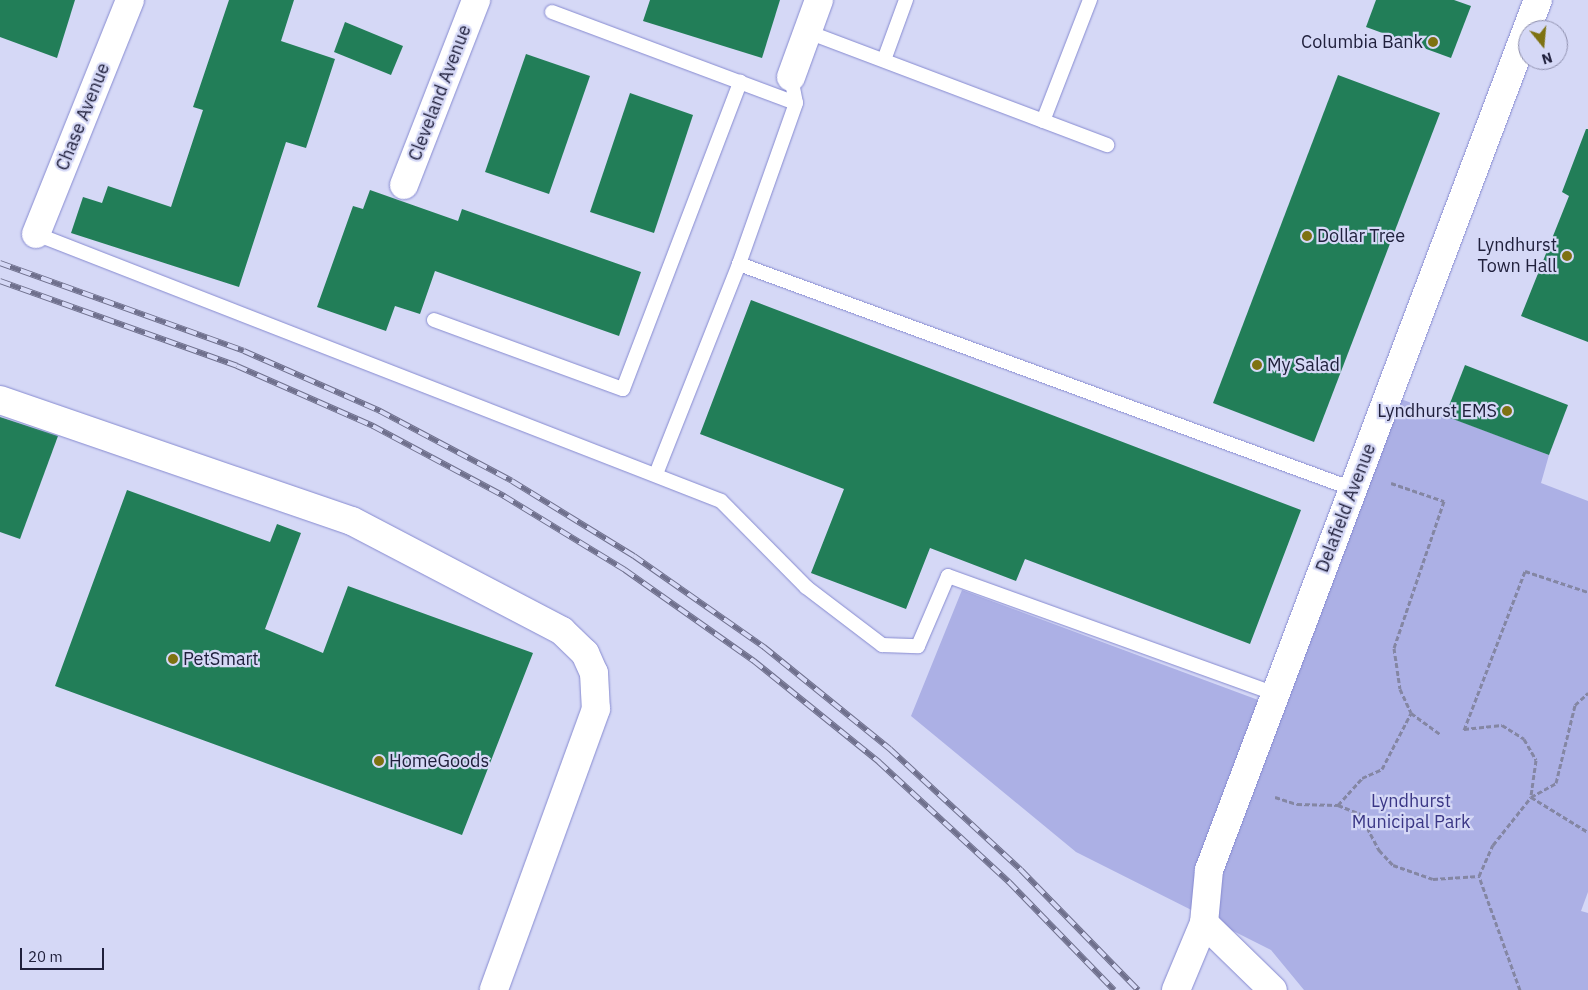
<!DOCTYPE html>
<style>
body{margin:0}
#map{position:relative;width:1588px;height:990px;overflow:hidden;background:#d5d8f6;font-family:"IBM Plex Sans",sans-serif}
div>[style]{position:absolute}
.green>*{inset:0;background:#acb0e5}
.building>*{inset:0;background:#227e58}
.path>*{height:3px;margin-top:-1.5px;transform-origin:0;background:repeating-linear-gradient(90deg,#8486a3 0 5px,transparent 0 7.5px)}
.roads{filter:drop-shadow(0 0 1px #868ad0) drop-shadow(0 0 1px #868ad0)}
.lane>*{height:14px;margin:-7px;padding:0 7px;transform-origin:7px;border-radius:7px;background:#fff}
.street>*{height:28px;margin:-14px;padding:0 14px;transform-origin:14px;border-radius:14px;background:#fff}
.rail>*{height:5.5px;margin-top:-2.75px;transform-origin:0;background:repeating-linear-gradient(90deg,#d5d8f6 0 11px,#6f708d 0 22px);box-sizing:border-box;border-block:1px solid #6f708d}
.dots>*{width:14px;height:14px;translate:-50% -50%;box-sizing:border-box;border:2px solid #d5d8f6;border-radius:50%}
span{translate:-50% -50%;white-space:nowrap;text-align:center;line-height:1.15;-webkit-text-stroke:4.5px #d5d8f6;paint-order:stroke}
.poi-label{font-size:18px;color:#20203c}
.right{translate:-100% -50%;text-align:right}
.left{translate:0 -50%;text-align:left}
.street-label{font-size:18px;color:#20203c}
.park-label{font-size:18px;color:#3a3685}
.north{position:absolute;left:1518px;top:20px;width:50px;height:50px;box-sizing:border-box;background:#d5d8f6;border:1px solid #8d8eac;border-radius:50%;rotate:163deg;font-size:14px;font-weight:700;line-height:20px;text-align:center;color:#20203c}
.north::after{content:'';display:block;margin:auto;width:18px;height:22px;background:#7e7212;clip-path:polygon(50% 0,100% 100%,50% 72%,0 100%)}
.scale{position:absolute;left:20px;top:948px;width:84px;height:22px;box-sizing:border-box;border:2px solid #20203c;border-top:0;padding-left:6px;font-size:15px;line-height:18px;white-space:nowrap;color:#20203c;-webkit-text-stroke:4px #d5d8f6;paint-order:stroke}
</style>
<div id="map">
<div class="green">
<div style="clip-path:polygon(1393px 396px,1549px 455px,1541px 483px,1588px 501px,1588px 892px,1581px 911px,1588px 913px,1588px 990px,1304px 990px,1271px 950px,1076px 852px,911px 716px,962px 590px,1269px 704px)"></div>
</div>
<div class="building">
<div style="clip-path:polygon(0 0,75px 0,57px 58px,0 37px)"></div>
<div style="clip-path:polygon(229px 0,294px 0,281px 41px,335px 59px,306px 148px,286px 142px,239px 287px,71px 233px,83px 197px,102px 203px,108px 186px,171px 207px,203px 110px,193px 107px)"></div>
<div style="clip-path:polygon(650px 0,780px 0,762px 58px,643px 21px)"></div>
<div style="clip-path:polygon(1376px 0,1454px 0,1471px 6px,1451px 58px,1366px 27px)"></div>
<div style="clip-path:polygon(345px 22px,403px 46px,391px 75px,334px 52px)"></div>
<div style="clip-path:polygon(526px 54px,590px 76px,549px 194px,485px 172px)"></div>
<div style="clip-path:polygon(1338px 75px,1440px 113px,1314px 442px,1213px 403px)"></div>
<div style="clip-path:polygon(630px 93px,693px 115px,654px 233px,590px 212px)"></div>
<div style="clip-path:polygon(1586px 129px,1588px 129px,1588px 342px,1521px 316px,1569px 196px,1562px 192px)"></div>
<div style="clip-path:polygon(370px 190px,458px 221px,462px 209px,641px 272px,619px 336px,435px 271px,420px 314px,395px 306px,386px 331px,317px 307px,353px 206px,363px 209px)"></div>
<div style="clip-path:polygon(751px 300px,1301px 510px,1250px 644px,1025px 559px,1016px 581px,930px 548px,906px 609px,811px 573px,844px 489px,700px 434px)"></div>
<div style="clip-path:polygon(1465px 365px,1568px 405px,1549px 455px,1445px 416px)"></div>
<div style="clip-path:polygon(0 417px,58px 436px,20px 539px,0 532px)"></div>
<div style="clip-path:polygon(127px 490px,270px 542px,277px 524px,301px 533px,265px 629px,323px 653px,348px 586px,533px 653px,462px 835px,55px 686px)"></div>
</div>
<div class="path">
<div style="left:1391px;top:483px;width:56px;rotate:18.8deg"></div>
<div style="left:1444px;top:501px;width:155px;rotate:108.8deg"></div>
<div style="left:1394px;top:648px;width:41px;rotate:81.7deg"></div>
<div style="left:1400px;top:689px;width:26px;rotate:65deg"></div>
<div style="left:1411px;top:713px;width:36px;rotate:36deg"></div>
<div style="left:1464px;top:729px;width:38px;rotate:-6deg"></div>
<div style="left:1502px;top:725px;width:26px;rotate:32deg"></div>
<div style="left:1524px;top:739px;width:24px;rotate:60deg"></div>
<div style="left:1536px;top:760px;width:37px;rotate:98deg"></div>
<div style="left:1531px;top:797px;width:67px;rotate:31.6deg"></div>
<div style="left:1464px;top:730px;width:170px;rotate:-69deg"></div>
<div style="left:1525px;top:571px;width:66px;rotate:18.4deg"></div>
<div style="left:1275px;top:797px;width:23px;rotate:18deg"></div>
<div style="left:1297px;top:804px;width:41px;rotate:1.4deg"></div>
<div style="left:1338px;top:805px;width:36px;rotate:-48deg"></div>
<div style="left:1362px;top:778px;width:22px;rotate:-24deg"></div>
<div style="left:1382px;top:769px;width:63px;rotate:-62.6deg"></div>
<div style="left:1338px;top:805px;width:24px;rotate:22deg"></div>
<div style="left:1360px;top:814px;width:41px;rotate:62.2deg"></div>
<div style="left:1379px;top:850px;width:21px;rotate:47deg"></div>
<div style="left:1393px;top:865px;width:42px;rotate:19.3deg"></div>
<div style="left:1433px;top:879px;width:46px;rotate:-3.7deg"></div>
<div style="left:1520px;top:990px;width:121px;rotate:-109.8deg"></div>
<div style="left:1479px;top:876px;width:34px;rotate:-66deg"></div>
<div style="left:1493px;top:845px;width:61px;rotate:-51.6deg"></div>
<div style="left:1531px;top:797px;width:29px;rotate:-29deg"></div>
<div style="left:1556px;top:783px;width:80px;rotate:-76.3deg"></div>
<div style="left:1575px;top:705px;width:18px;rotate:-43deg"></div>
</div>
<div class="roads">
<div class="lane">
<div style="left:552px;top:12px;width:260px;rotate:20.5deg"></div>
<div style="left:808px;top:32px;width:320px;rotate:20.7deg"></div>
<div style="left:884px;top:60px;width:64px;rotate:-69.9deg"></div>
<div style="left:1043px;top:121px;width:130px;rotate:-68.8deg"></div>
<div style="left:36px;top:234px;width:735px;rotate:21.29deg"></div>
<div style="left:721px;top:501px;width:121px;rotate:45.3deg"></div>
<div style="left:806px;top:587px;width:96px;rotate:37.3deg"></div>
<div style="left:882px;top:645px;width:36px;rotate:2deg"></div>
<div style="left:918px;top:646px;width:76px;rotate:-66.8deg"></div>
<div style="left:948px;top:576px;width:349px;rotate:19.8deg"></div>
<div style="left:739px;top:264px;width:171px;rotate:-70.5deg"></div>
<div style="left:796px;top:103px;width:26px;rotate:-101deg"></div>
<div style="left:434px;top:320px;width:201px;rotate:20.1deg"></div>
<div style="left:623px;top:389px;width:329px;rotate:-69.1deg"></div>
<div style="left:656px;top:474px;width:226px;rotate:-68.4deg"></div>
<div style="left:739px;top:264px;width:654px;rotate:20.13deg"></div>
</div>
<div class="street">
<div style="left:791px;top:77px;width:82px;rotate:-70deg"></div>
<div style="left:404px;top:185px;width:199px;rotate:-68.7deg"></div>
<div style="left:36px;top:234px;width:252px;rotate:-68.1deg"></div>
<div style="left:0;top:400px;width:372px;rotate:19deg"></div>
<div style="left:352px;top:521px;width:237px;rotate:27.6deg"></div>
<div style="left:562px;top:631px;width:32px;rotate:44deg"></div>
<div style="left:585px;top:653px;width:22px;rotate:66deg"></div>
<div style="left:594px;top:673px;width:36px;rotate:87deg"></div>
<div style="left:596px;top:709px;width:299px;rotate:110deg"></div>
<div style="left:1204px;top:923px;width:96px;rotate:44.2deg"></div>
<div style="left:1176px;top:990px;width:73px;rotate:-67.3deg"></div>
<div style="left:1204px;top:923px;width:53px;rotate:-84.6deg"></div>
<div style="left:1209px;top:870px;width:930px;rotate:-69.29deg"></div>
</div>
</div>
<div class="rail">
<div style="left:0;top:263px;width:259px;rotate:19.8deg"></div>
<div style="left:244px;top:351px;width:149px;rotate:23.8deg"></div>
<div style="left:380px;top:411px;width:149px;rotate:27.9deg"></div>
<div style="left:512px;top:481px;width:143px;rotate:31.6deg"></div>
<div style="left:634px;top:556px;width:159px;rotate:35deg"></div>
<div style="left:764px;top:647px;width:162px;rotate:39deg"></div>
<div style="left:890px;top:749px;width:178px;rotate:42.7deg"></div>
<div style="left:1021px;top:870px;width:168px;rotate:45.7deg"></div>
<div style="left:0;top:281px;width:252px;rotate:19.7deg"></div>
<div style="left:237px;top:366px;width:149px;rotate:23.8deg"></div>
<div style="left:373px;top:426px;width:149px;rotate:28.1deg"></div>
<div style="left:504px;top:496px;width:142px;rotate:31.4deg"></div>
<div style="left:625px;top:570px;width:158px;rotate:35.2deg"></div>
<div style="left:754px;top:661px;width:161px;rotate:38.9deg"></div>
<div style="left:879px;top:762px;width:177px;rotate:42.7deg"></div>
<div style="left:1009px;top:882px;width:151px;rotate:45.8deg"></div>
</div>
<div class="dots">
<div style="left:1433px;top:42px;background:#7e7212"></div>
<div style="left:1307px;top:236px;background:#7e7212"></div>
<div style="left:1567px;top:256px;background:#7e7212"></div>
<div style="left:1257px;top:365px;background:#7e7212"></div>
<div style="left:1507px;top:411px;background:#7e7212"></div>
<div style="left:173px;top:659px;background:#7e7212"></div>
<div style="left:379px;top:761px;background:#7e7212"></div>
</div>
<div class="poi-label">
<span class="right" style="left:1423px;top:42px">Columbia Bank</span>
<span class="left" style="left:1317px;top:236px">Dollar Tree</span>
<span class="right" style="left:1557px;top:256px">Lyndhurst<br>Town Hall</span>
<span class="left" style="left:1267px;top:365px">My Salad</span>
<span class="right" style="left:1497px;top:411px">Lyndhurst EMS</span>
<span class="left" style="left:183px;top:659px">PetSmart</span>
<span class="left" style="left:389px;top:761px">HomeGoods</span>
</div>
<div class="street-label">
<span style="left:440px;top:93px;rotate:-69deg">Cleveland Avenue</span>
<span style="left:83px;top:117px;rotate:-68deg">Chase Avenue</span>
<span style="left:1346px;top:508px;rotate:-69deg">Delafield Avenue</span>
</div>
<div class="park-label">
<span style="left:1411px;top:812px">Lyndhurst<br>Municipal Park</span>
</div>
<div class="north">N</div>
<div class="scale">20 m</div>
</div>
